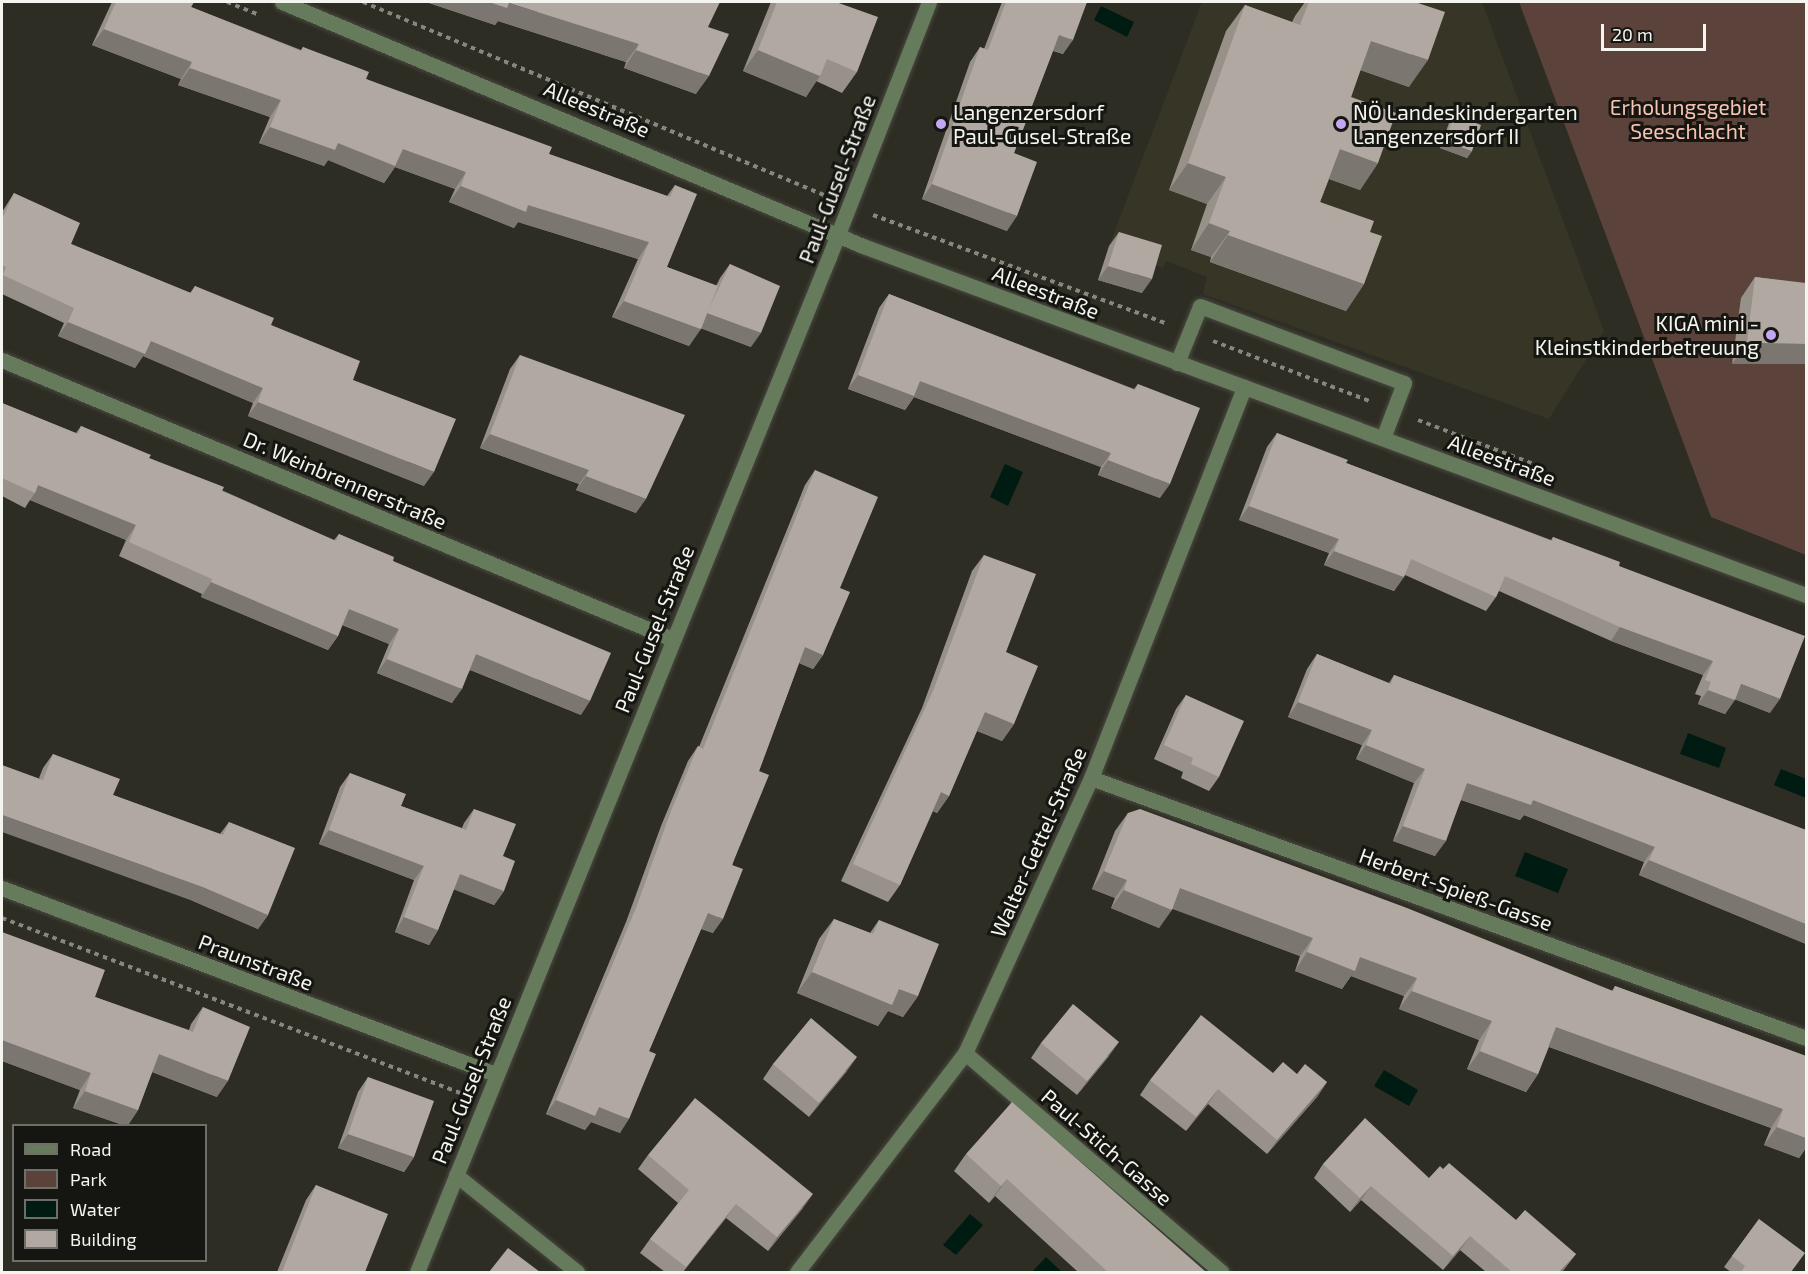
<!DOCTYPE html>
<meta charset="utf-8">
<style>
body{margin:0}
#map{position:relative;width:1808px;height:1274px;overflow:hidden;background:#2d2d24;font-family:"Exo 2",sans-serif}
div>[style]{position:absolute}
.built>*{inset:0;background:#363526}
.green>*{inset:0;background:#5b433c}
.water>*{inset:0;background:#001b12}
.path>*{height:4px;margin-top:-2px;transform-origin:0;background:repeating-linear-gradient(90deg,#87877f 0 4.5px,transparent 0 9px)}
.roads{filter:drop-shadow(0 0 2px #494940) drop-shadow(0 0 2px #494940)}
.minor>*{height:15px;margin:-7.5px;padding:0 7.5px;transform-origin:7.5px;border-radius:7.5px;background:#667a5c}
.wall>*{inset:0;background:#98918a}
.shaded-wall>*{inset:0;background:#7c7671}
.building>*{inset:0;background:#b1a9a1}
.dots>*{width:16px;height:16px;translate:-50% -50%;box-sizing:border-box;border:3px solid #151511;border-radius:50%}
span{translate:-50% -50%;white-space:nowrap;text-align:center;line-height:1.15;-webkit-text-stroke:6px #151511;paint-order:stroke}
.park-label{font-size:21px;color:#f9c3b2}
.street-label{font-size:21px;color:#f5f5ef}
.poi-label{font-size:21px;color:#f5f5ef}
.left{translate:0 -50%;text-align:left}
.right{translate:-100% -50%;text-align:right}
.frame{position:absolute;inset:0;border:3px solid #f5f5ef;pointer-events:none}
.legend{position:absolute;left:12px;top:1124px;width:195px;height:138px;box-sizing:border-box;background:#151511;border:2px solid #6f6f6a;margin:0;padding:8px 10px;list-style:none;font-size:18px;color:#f5f5ef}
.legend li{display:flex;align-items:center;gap:12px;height:30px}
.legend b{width:30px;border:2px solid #6f6f6a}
.scale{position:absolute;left:1601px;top:24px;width:105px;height:27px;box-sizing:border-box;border:3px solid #f5f5ef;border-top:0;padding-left:8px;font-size:18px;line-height:21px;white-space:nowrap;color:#f5f5ef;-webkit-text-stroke:4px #151511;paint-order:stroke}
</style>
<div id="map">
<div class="built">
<div style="clip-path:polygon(1202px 2px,1482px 2px,1604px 331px,1549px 419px,1203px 294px,1207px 277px,1166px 261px,1163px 268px,1151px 264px,1109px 246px)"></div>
</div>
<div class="green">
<div style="clip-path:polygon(1519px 2px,1806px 2px,1806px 555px,1711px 517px)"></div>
</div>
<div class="water">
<div style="clip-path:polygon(1101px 6px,1134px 22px,1127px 37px,1094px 20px)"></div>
<div style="clip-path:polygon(1005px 464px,1023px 472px,1008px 506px,990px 497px)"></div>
<div style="clip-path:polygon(1688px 733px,1726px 748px,1719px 768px,1680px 754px)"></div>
<div style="clip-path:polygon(1781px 769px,1806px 779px,1806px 798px,1774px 785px)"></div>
<div style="clip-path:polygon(1525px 852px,1568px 869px,1558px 893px,1515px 876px)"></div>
<div style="clip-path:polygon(1384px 1070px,1418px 1090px,1409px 1106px,1374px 1086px)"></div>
<div style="clip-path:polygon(970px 1214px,983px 1225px,956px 1255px,943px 1245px)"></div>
<div style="clip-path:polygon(1046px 1257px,1062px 1272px,1032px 1272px)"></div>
</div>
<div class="path">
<div style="left:227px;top:2px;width:35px;rotate:22deg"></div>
<div style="left:363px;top:2px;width:502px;rotate:22.73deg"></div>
<div style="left:873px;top:215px;width:314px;rotate:20.3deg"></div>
<div style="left:1213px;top:341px;width:170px;rotate:21deg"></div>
<div style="left:1418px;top:420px;width:124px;rotate:20.8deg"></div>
<div style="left:2px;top:918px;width:493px;rotate:20.9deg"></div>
</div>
<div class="roads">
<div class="minor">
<div style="left:282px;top:2px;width:630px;rotate:22.78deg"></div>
<div style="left:863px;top:246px;width:1006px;rotate:20.31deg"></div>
<div style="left:2px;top:360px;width:726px;rotate:22.61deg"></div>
<div style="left:1177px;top:363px;width:61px;rotate:-68deg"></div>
<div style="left:1200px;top:306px;width:218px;rotate:20.7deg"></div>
<div style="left:1404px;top:383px;width:59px;rotate:110.9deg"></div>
<div style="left:1091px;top:778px;width:761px;rotate:19.98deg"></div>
<div style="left:2px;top:888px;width:527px;rotate:20.67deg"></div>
<div style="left:965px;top:1053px;width:337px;rotate:40.5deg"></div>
<div style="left:456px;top:1175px;width:155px;rotate:38.7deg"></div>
<div style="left:417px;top:1272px;width:1095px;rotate:-67.91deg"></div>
<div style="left:829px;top:257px;width:274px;rotate:-68.6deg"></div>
<div style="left:797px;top:1272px;width:276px;rotate:-52.5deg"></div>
<div style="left:965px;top:1053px;width:302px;rotate:-65.4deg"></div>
<div style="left:1091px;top:778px;width:420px;rotate:-68.6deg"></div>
</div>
</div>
<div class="wall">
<div style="clip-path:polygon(112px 2px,194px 2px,191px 7px,301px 50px,303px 47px,366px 79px,549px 154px,667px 196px,675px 185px,667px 267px,716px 286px,720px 278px,730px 264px,751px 347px,701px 328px,689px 346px,612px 317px,638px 259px,518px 222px,514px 228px,449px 202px,455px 189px,395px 167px,384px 183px,328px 160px,324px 166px,259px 143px,270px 117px,178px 85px,181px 79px,92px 45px)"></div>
<div style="clip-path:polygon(426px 2px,708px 27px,696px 94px,624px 68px,626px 62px,498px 21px,495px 25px)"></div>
<div style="clip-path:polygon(771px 2px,836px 2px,857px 72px,842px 93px,816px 81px,806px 97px,743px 71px)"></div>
<div style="clip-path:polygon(1002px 2px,1087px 2px,1063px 54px,1053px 51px,1014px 153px,1007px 231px,922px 199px,970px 62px,980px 47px,984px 49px)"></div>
<div style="clip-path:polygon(1305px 2px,1415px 2px,1409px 87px,1360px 70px,1351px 97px,1378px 163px,1360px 190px,1329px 179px,1320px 202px,1370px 232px,1364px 284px,1346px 311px,1210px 262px,1211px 257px,1191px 250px,1207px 204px,1169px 190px,1226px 31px,1245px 5px,1292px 22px,1295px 16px)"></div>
<div style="clip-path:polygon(1454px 115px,1472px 151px,1467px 158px,1440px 148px,1449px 123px)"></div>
<div style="clip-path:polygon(14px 193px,71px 244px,190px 293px,195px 286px,271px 325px,353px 380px,424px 486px,248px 416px,253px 403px,143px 356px,135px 368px,58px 336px,64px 323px,2px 294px,2px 212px)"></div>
<div style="clip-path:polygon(1119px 232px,1142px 293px,1098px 280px,1109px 246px)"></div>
<div style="clip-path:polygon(1755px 277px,1806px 284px,1732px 364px,1741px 298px)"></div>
<div style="clip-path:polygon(889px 294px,1134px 389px,1138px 384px,1160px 498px,1098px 475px,1101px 467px,914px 397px,905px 410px,848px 389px,879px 308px)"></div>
<div style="clip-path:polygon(520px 355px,636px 513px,576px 490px,579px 484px,480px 448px,510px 369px)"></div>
<div style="clip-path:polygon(2px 403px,76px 433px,81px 426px,149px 458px,334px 540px,339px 534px,393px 561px,581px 715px,470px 670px,452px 703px,377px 673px,389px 644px,342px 625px,338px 636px,328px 650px,201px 597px,202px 594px,119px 556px,126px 540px,30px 500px,25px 508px,2px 496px)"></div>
<div style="clip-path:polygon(1277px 433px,1346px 463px,1551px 540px,1553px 537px,1619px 566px,1770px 713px,1735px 699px,1725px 714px,1698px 704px,1701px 696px,1695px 694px,1703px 675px,1611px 641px,1499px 591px,1496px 597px,1486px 611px,1405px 575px,1394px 591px,1324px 565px,1329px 553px,1239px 520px,1267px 447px)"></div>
<div style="clip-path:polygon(815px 470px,840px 588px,823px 655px,813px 669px,799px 663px,759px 771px,713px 933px,701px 929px,649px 1051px,620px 1133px,591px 1122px,585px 1130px,546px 1114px,626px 922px,661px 826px,688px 761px,698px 746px,699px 747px,805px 485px)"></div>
<div style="clip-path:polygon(984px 555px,1006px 652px,1014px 724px,1002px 741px,977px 731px,949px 796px,937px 813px,933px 811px,900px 885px,888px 902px,841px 881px,922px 708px,972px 571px)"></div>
<div style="clip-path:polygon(1317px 654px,1389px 683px,1394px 675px,1806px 830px,1806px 944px,1639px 875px,1644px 862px,1524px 815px,1520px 820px,1461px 800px,1435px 856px,1393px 841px,1414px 783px,1356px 759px,1362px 745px,1288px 717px,1307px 669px)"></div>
<div style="clip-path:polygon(1186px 695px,1219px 777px,1209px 791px,1181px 778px,1183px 772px,1154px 759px,1176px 709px)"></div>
<div style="clip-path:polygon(53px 754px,113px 795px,220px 834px,229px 822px,268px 915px,258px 929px,193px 901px,39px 778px,43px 768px)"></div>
<div style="clip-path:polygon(350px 773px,401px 806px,462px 828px,464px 823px,474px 809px,503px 856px,504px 891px,494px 905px,454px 889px,438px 930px,429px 945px,395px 932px,414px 880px,319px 844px,340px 787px)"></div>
<div style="clip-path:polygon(1128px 813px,1612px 991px,1615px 986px,1806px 1056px,1806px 1148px,1799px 1158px,1764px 1145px,1771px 1128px,1549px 1047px,1538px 1074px,1526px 1092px,1467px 1069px,1479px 1040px,1399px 1009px,1404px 996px,1351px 976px,1342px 989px,1295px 971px,1300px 956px,1172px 908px,1159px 928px,1111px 908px,1115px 898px,1092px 889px,1115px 831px)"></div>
<div style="clip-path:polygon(834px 919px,870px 933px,879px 920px,918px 996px,903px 1017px,888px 1011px,878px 1026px,797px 993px,819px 939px)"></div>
<div style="clip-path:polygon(2px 932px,95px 997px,189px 1030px,191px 1024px,203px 1007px,217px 1097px,152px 1072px,138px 1110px,128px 1125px,123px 1125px,73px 1108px,80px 1090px,2px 1061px)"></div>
<div style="clip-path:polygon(1041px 1043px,1109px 1056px,1077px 1095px,1031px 1058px)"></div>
<div style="clip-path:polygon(773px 1064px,847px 1071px,809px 1117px,763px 1079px)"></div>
<div style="clip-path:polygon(1273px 1073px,1297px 1074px,1327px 1082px,1317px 1097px,1267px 1154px,1208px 1104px,1186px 1131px,1140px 1095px,1150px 1080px)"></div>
<div style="clip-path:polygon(368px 1077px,414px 1157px,404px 1172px,338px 1148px,358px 1092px)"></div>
<div style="clip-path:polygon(966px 1154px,1206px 1272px,1078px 1272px,995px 1196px,989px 1203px,954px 1171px)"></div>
<div style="clip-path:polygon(648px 1155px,803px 1208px,768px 1251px,726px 1218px,683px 1272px,665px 1272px,640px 1253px,650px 1239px,678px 1203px,638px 1169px)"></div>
<div style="clip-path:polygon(1323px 1164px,1429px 1178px,1443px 1169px,1516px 1220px,1576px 1254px,1562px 1272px,1486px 1272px,1460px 1250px,1443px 1270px,1361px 1200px,1350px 1212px,1314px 1178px)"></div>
<div style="clip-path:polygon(316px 1185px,365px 1272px,277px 1272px,306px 1200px)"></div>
<div style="clip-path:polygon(1759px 1219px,1791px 1272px,1731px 1272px,1724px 1267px)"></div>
</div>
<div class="shaded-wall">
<div style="clip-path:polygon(426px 2px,489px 2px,509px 3px,639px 44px,626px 62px,498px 21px,495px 25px)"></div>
<div style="clip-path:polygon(104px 29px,192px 62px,181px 79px,92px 45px)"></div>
<div style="clip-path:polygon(1059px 35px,1073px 40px,1063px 54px,1049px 49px)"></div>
<div style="clip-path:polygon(1371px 41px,1428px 60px,1409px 87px,1352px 67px)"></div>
<div style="clip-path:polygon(636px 50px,709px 76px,696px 94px,624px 68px)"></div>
<div style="clip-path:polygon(758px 50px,820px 76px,806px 97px,743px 71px)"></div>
<div style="clip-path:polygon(190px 68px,281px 100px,270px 117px,178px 85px)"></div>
<div style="clip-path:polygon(270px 127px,338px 143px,403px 149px,466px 172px,455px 189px,395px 167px,384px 183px,328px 160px,324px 166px,259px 143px)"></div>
<div style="clip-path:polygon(1445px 141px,1472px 151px,1467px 158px,1440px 148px)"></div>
<div style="clip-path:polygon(1340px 149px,1378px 163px,1360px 190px,1321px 176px)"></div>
<div style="clip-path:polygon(1188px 163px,1226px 177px,1207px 204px,1169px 190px)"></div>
<div style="clip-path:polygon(932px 184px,1017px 216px,1007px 231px,922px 199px)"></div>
<div style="clip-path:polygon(461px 186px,528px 205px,649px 242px,638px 259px,518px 222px,514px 228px,449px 202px)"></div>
<div style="clip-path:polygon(1209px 223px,1230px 231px,1211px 257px,1191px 250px)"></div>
<div style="clip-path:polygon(1228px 235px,1364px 284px,1346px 311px,1210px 262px)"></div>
<div style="clip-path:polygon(1108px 266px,1152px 279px,1142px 293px,1098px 280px)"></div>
<div style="clip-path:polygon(624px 301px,701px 329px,689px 346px,612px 317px)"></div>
<div style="clip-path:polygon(707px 312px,761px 333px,751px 347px,697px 327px)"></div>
<div style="clip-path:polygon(68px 322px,151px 341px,263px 388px,253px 403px,143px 356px,135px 368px,58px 336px)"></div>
<div style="clip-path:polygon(1747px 343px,1806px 344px,1806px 364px,1732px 364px)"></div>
<div style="clip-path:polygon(858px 375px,920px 381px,1111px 453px,1101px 467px,914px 397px,905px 410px,848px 389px)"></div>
<div style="clip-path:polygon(258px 402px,434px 472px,424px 486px,248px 416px)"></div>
<div style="clip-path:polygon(490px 434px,589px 470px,579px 484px,480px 448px)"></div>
<div style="clip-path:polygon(1108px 460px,1170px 484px,1160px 498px,1098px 475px)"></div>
<div style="clip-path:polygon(586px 476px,646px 499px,636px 513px,576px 490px)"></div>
<div style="clip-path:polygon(38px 485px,136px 525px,126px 540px,30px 500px,35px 493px)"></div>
<div style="clip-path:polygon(1249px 506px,1339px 539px,1329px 553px,1239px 520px)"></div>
<div style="clip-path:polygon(1334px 551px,1404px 577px,1394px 591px,1324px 565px)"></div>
<div style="clip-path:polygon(211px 582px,338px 636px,328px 650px,201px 597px)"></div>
<div style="clip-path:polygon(349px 609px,399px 629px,389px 644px,339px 623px)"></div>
<div style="clip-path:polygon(1620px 627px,1713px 661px,1703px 675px,1611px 641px)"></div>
<div style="clip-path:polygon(805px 647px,823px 655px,813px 669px,795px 661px)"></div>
<div style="clip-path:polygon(476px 654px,590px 701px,581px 715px,466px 668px)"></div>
<div style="clip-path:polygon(387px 659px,462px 689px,452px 703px,377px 673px)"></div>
<div style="clip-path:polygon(1741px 684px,1780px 699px,1770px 713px,1731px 698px)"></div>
<div style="clip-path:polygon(1708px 690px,1735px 700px,1725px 714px,1698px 704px)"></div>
<div style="clip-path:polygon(1298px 702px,1372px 730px,1362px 745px,1288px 717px)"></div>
<div style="clip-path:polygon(985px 712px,1014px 724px,1002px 741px,973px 729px)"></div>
<div style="clip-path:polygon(1366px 745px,1425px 769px,1414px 783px,1356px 759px)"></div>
<div style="clip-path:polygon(1467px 783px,1533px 800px,1655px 847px,1644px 862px,1524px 815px,1520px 820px,1456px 798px)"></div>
<div style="clip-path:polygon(941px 792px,949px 796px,937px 813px,929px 809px)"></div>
<div style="clip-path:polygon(2px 815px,203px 887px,268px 915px,258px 929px,193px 901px,2px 832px)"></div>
<div style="clip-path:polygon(1403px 826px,1446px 841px,1435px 856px,1393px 841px)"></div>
<div style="clip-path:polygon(329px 830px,424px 866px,414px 880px,319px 844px)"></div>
<div style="clip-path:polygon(1649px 860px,1806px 924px,1806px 944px,1639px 875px)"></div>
<div style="clip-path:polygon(1104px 871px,1127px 880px,1115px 898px,1092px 889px)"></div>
<div style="clip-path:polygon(460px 874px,504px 891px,494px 905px,450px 888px)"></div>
<div style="clip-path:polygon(1180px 888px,1313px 938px,1300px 956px,1167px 907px)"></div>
<div style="clip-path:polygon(1124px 890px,1172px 910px,1159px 928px,1111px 908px)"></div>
<div style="clip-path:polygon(708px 913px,723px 919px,713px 933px,698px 927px)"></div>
<div style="clip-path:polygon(404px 917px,438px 930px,429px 945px,395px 932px)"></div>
<div style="clip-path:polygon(1307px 952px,1360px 957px,1417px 978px,1404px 996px,1351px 976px,1342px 989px,1295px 971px)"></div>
<div style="clip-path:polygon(812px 972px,899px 989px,918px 996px,903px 1017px,888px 1011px,878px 1026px,797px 993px)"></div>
<div style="clip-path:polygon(1412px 991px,1492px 1021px,1479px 1040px,1399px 1009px)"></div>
<div style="clip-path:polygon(1556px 1027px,1783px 1109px,1771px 1128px,1544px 1045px)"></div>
<div style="clip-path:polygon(2px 1040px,91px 1073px,80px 1090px,2px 1061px)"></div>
<div style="clip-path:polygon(1119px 1042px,1109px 1056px,1077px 1095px,1087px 1081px)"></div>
<div style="clip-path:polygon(1480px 1051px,1538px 1074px,1526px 1092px,1467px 1069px)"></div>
<div style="clip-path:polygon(159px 1054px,228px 1081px,217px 1097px,147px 1070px)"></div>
<div style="clip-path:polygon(857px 1057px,847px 1071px,809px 1117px,819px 1103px)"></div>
<div style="clip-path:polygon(1327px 1082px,1317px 1097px,1267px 1154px,1277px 1140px)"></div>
<div style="clip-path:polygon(1218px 1089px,1208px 1104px,1186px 1131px,1196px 1117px)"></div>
<div style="clip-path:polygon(85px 1091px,138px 1110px,128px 1125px,123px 1125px,73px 1108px)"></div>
<div style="clip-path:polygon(556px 1100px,599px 1107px,629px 1119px,620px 1133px,591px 1122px,585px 1130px,546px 1114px)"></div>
<div style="clip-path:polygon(1777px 1127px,1806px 1138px,1806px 1148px,1799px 1158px,1764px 1145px)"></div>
<div style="clip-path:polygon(348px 1134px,414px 1157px,404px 1172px,338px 1148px)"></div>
<div style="clip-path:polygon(1007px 1179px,995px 1196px,989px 1203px,1001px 1186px)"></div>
<div style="clip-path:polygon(1371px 1186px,1361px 1200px,1350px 1212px,1360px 1198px)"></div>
<div style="clip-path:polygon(813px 1194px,803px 1208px,768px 1251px,777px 1237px)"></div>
<div style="clip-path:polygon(736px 1204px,726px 1218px,682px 1272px,686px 1267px)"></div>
<div style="clip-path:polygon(1470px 1236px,1460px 1250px,1443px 1270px,1453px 1256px)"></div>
<div style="clip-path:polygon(1576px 1254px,1562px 1272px,1559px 1272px)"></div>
</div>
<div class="building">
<div style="clip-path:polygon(116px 2px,194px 2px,191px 7px,301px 51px,303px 47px,369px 72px,366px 79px,552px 147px,549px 154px,670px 197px,675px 185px,697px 194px,667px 267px,718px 286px,701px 329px,624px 301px,649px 242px,528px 205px,526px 212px,461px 186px,466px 172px,403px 149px,395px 166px,338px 143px,335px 150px,270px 127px,281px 100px,190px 68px,192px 62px,104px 29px)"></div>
<div style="clip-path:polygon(489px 2px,720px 2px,708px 27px,729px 34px,709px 76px,636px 50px,639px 44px,509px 3px,507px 8px)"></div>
<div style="clip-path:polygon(777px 2px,836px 2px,878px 17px,857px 72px,827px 59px,820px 76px,758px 50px)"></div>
<div style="clip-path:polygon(1006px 2px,1087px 2px,1073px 40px,1059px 35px,1014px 153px,1037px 162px,1017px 216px,932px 184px,980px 47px,988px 50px)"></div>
<div style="clip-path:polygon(1309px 2px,1415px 2px,1445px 12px,1428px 60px,1371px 41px,1351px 97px,1396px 113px,1378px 163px,1340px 149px,1320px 202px,1374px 221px,1370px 232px,1382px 236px,1364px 284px,1228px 235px,1230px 231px,1209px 223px,1226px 177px,1188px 163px,1245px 5px,1300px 25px)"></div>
<div style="clip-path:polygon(1454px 115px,1481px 125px,1472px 151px,1445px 141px)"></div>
<div style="clip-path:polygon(14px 193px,80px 223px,71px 244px,191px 293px,195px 286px,274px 318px,271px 325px,360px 361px,353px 380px,456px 419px,434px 472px,258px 402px,263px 388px,151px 341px,145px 354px,68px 322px,74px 308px,3px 275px,6px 267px,2px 265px,2px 219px)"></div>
<div style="clip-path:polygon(1119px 232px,1162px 245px,1152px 279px,1108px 266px)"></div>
<div style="clip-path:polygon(730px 264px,780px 286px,761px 333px,707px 313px)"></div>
<div style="clip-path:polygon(1755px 277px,1806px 283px,1806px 344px,1747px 343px)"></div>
<div style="clip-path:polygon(889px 294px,1135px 390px,1138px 384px,1200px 408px,1170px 484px,1108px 460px,1111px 453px,920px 381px,914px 396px,858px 375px)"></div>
<div style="clip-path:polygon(520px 355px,685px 415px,646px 499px,586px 476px,589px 470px,490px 434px)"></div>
<div style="clip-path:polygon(2px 403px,78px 434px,81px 426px,151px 455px,149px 458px,224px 487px,222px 491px,336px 541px,339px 534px,394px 557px,393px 561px,611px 653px,590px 701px,476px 654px,462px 689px,387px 659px,399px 629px,349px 609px,338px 636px,211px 582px,212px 579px,129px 542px,136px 525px,38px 485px,35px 493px,2px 478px)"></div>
<div style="clip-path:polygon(1277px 433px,1348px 460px,1346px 463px,1552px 541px,1553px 537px,1620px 562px,1619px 566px,1805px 636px,1780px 699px,1741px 684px,1735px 700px,1708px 690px,1711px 682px,1705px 680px,1713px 661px,1620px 627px,1505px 576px,1496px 597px,1411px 559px,1404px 577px,1334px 551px,1339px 539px,1249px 506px)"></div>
<div style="clip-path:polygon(815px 470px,878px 497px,840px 588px,850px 592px,823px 655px,805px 647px,759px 771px,769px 775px,732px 865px,743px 869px,723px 919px,708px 913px,649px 1051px,656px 1054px,629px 1119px,599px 1107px,595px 1116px,556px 1100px,636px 908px,671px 811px,698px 746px,703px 749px)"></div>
<div style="clip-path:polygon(984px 555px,1036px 574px,1006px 652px,1038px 666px,1014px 724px,985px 712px,949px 796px,941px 792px,900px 885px,853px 864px,933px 691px)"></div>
<div style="clip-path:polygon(1317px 654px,1391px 684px,1394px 675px,1806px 830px,1806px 924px,1649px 860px,1655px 847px,1533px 800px,1531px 805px,1467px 783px,1446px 841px,1403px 826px,1425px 769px,1366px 745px,1372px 730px,1298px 702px)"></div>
<div style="clip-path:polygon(1186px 695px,1244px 721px,1219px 777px,1191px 764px,1193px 758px,1164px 745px)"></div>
<div style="clip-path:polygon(53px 754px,120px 779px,113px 795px,223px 835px,229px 822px,295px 848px,268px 915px,203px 887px,2px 815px,2px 765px,43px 780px)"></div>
<div style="clip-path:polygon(350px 773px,406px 794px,401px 806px,466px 830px,474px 809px,516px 824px,503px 856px,515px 861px,504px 891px,460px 874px,438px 930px,404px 917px,424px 866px,329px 830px)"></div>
<div style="clip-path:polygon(1140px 809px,1407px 908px,1613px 991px,1615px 986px,1806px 1056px,1806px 1138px,1777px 1127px,1783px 1109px,1556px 1027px,1538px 1074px,1480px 1051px,1492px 1021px,1412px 991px,1417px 978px,1360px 957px,1355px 971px,1307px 952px,1313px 938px,1180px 888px,1172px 910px,1124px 890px,1127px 880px,1104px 871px,1128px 813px)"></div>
<div style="clip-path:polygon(834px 919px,873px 934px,879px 920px,939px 944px,918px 996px,899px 989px,892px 1005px,812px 972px)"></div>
<div style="clip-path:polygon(2px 932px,105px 970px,95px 997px,193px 1032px,203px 1007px,250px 1027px,228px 1081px,159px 1054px,138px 1110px,85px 1091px,91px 1073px,2px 1040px)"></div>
<div style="clip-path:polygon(1073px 1004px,1119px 1042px,1087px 1081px,1041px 1043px)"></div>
<div style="clip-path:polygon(1201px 1015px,1273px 1073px,1283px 1062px,1297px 1074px,1305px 1064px,1327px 1082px,1277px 1140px,1218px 1089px,1196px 1117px,1150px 1080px)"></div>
<div style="clip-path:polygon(811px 1018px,857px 1057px,819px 1103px,773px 1064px)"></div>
<div style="clip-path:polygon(368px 1077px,434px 1101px,414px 1157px,348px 1134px)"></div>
<div style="clip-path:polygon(695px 1098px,813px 1194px,777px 1237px,736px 1204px,686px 1267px,650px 1239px,689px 1190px,648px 1155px)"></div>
<div style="clip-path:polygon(1012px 1102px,1206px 1272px,1108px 1272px,1007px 1179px,1001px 1186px,966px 1154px)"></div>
<div style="clip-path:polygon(1365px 1118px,1429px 1178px,1440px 1166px,1443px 1169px,1449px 1163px,1516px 1220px,1525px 1210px,1576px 1254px,1559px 1272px,1512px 1272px,1470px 1236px,1453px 1256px,1371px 1186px,1360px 1198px,1323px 1164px)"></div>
<div style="clip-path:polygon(316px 1185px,388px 1214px,365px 1272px,282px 1272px)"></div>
<div style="clip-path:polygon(1759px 1219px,1805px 1253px,1791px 1272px,1741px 1272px,1745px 1266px,1732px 1256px)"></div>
<div style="clip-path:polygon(508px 1248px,540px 1272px,489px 1272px)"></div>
</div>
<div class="dots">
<div style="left:941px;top:124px;background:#c3a7f2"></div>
<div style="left:1341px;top:124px;background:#c3a7f2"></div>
<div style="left:1771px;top:335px;background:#c3a7f2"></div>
</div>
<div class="park-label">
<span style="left:1688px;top:119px">Erholungsgebiet<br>Seeschlacht</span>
</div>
<div class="street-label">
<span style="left:597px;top:109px;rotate:23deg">Alleestraße</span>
<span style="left:837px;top:179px;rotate:-69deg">Paul-Gusel-Straße</span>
<span style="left:1046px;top:292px;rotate:21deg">Alleestraße</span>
<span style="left:1502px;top:460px;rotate:20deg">Alleestraße</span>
<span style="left:345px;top:480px;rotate:23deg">Dr. Weinbrennerstraße</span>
<span style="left:654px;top:629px;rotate:-68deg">Paul-Gusel-Straße</span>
<span style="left:1038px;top:842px;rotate:-66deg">Walter-Gettel-Straße</span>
<span style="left:1456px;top:889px;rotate:20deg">Herbert-Spieß-Gasse</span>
<span style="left:256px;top:962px;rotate:21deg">Praunstraße</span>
<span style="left:471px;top:1080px;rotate:-68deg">Paul-Gusel-Straße</span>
<span style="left:1107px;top:1147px;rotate:41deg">Paul-Stich-Gasse</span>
</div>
<div class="poi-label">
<span class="left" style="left:953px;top:124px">Langenzersdorf<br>Paul-Gusel-Straße</span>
<span class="left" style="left:1353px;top:124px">NÖ Landeskindergarten<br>Langenzersdorf II</span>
<span class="right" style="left:1759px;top:335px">KIGA mini -<br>Kleinstkinderbetreuung</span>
</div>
<div class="frame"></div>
<ul class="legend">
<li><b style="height:8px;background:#667a5c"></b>Road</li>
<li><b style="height:16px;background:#5b433c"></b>Park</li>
<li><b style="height:16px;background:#001b12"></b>Water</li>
<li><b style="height:16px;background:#b1a9a1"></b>Building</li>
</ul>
<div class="scale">20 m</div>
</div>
